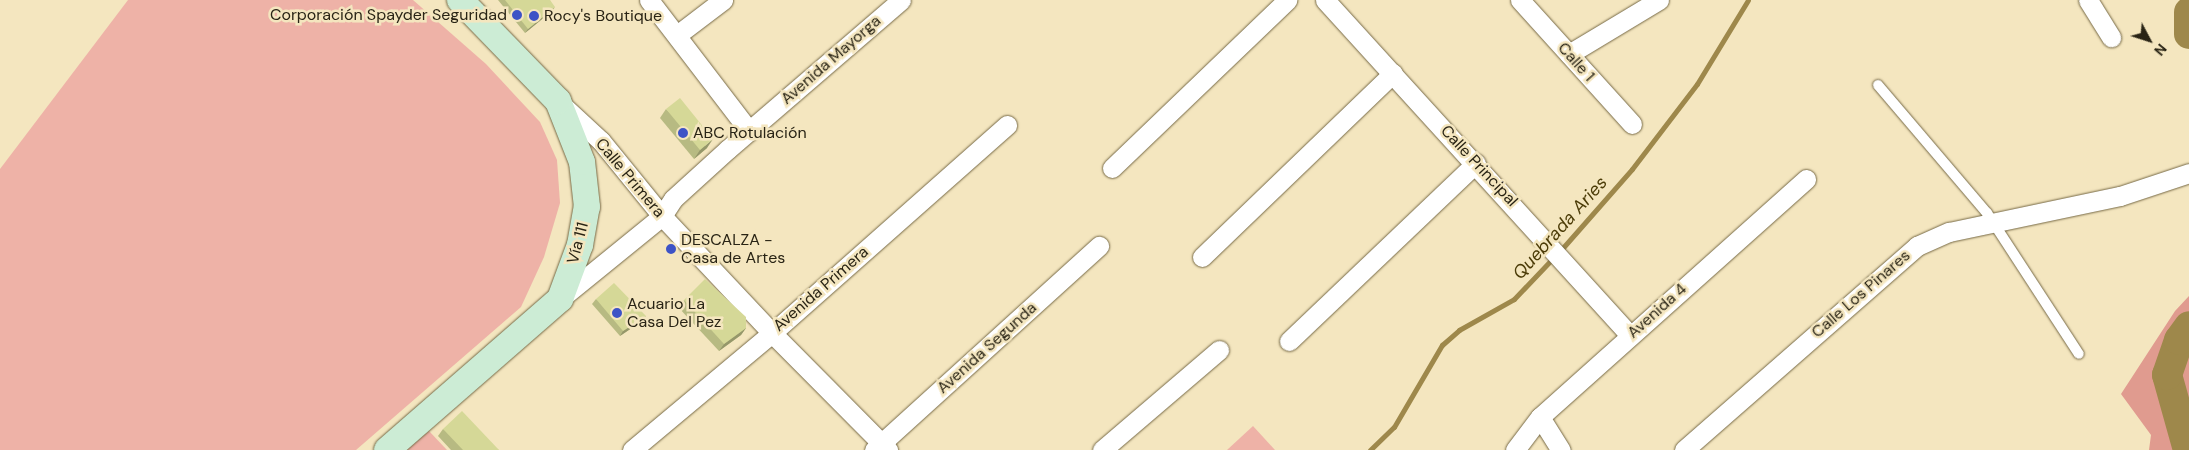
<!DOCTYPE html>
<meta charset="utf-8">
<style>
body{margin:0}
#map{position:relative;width:2189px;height:450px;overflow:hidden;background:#f4e6bf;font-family:"DM Sans",sans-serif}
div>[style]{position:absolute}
.green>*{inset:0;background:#eeb2a7}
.forest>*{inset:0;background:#e09b8f}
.stream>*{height:5px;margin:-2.5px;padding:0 2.5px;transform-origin:2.5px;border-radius:2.5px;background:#9e884b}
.river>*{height:30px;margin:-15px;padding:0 15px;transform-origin:15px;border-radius:15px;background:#9e884b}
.roads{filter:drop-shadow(0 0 1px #766946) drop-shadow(0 0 1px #766946)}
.service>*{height:10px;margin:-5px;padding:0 5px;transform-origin:5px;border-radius:5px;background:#fff}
.minor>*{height:19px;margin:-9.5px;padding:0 9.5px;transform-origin:9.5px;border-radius:9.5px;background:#fff}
.secondary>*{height:26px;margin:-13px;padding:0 13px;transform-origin:13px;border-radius:13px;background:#ccecd5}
.wall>*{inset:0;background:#b7ba82}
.shaded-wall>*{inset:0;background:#95976a}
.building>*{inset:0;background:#d5d897}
.dots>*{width:14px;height:14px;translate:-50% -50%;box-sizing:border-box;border:2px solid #f4e6bf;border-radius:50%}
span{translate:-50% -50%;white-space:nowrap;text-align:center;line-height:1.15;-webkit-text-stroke:5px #f4e6bf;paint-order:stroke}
.poi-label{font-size:16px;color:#292415}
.right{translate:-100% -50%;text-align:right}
.left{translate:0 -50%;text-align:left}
.street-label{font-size:16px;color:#292415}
.water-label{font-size:18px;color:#4c3c08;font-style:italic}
.north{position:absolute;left:2124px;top:15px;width:50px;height:50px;-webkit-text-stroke:4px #f4e6bf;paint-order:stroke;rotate:130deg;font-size:14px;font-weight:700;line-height:20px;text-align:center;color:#292415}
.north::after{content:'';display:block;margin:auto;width:18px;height:22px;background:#292415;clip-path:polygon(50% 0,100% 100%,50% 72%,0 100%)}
</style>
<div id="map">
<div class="green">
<div style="clip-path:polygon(128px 0,413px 0,486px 64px,540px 122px,557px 160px,560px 203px,544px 257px,521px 307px,356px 450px,0 450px,0 169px)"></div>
<div style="clip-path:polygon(1253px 426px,1275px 450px,1227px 450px)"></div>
<div style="clip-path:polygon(429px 431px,447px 450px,404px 450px)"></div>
</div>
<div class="forest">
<div style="clip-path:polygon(2189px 296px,2189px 450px,2149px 450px,2151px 435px,2121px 394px,2175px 311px)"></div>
</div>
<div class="stream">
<div style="left:1560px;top:251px;width:109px;rotate:-48.7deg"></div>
<div style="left:1632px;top:169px;width:107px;rotate:-52.6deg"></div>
<div style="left:1697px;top:84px;width:98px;rotate:-58.7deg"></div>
<div style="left:1370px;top:450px;width:33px;rotate:-44deg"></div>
<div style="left:1394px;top:427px;width:95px;rotate:-59.7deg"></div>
<div style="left:1442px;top:345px;width:23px;rotate:-41deg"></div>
<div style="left:1459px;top:330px;width:63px;rotate:-29.4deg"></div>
<div style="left:1514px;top:299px;width:58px;rotate:-46.4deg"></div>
</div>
<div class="river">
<div style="left:2189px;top:12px;width:22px;rotate:90deg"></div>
<div style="left:2188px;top:450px;width:78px;rotate:-105.6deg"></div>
<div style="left:2167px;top:375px;width:37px;rotate:-71deg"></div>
<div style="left:2179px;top:340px;width:17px;rotate:-54deg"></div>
</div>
<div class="roads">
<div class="service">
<div style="left:1878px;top:85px;width:168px;rotate:49.6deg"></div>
<div style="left:1987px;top:213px;width:168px;rotate:56.9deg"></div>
</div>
<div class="minor">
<div style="left:649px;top:0;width:165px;rotate:52.6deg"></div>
<div style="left:1325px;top:0;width:453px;rotate:47.7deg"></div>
<div style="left:1520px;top:0;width:167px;rotate:47.9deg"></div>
<div style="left:2088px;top:0;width:44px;rotate:58.1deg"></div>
<div style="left:677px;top:35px;width:58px;rotate:-37.3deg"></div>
<div style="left:1569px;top:54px;width:105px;rotate:-31deg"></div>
<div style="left:562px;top:105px;width:53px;rotate:42.7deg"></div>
<div style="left:601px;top:141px;width:97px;rotate:50.9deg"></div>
<div style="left:662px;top:216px;width:161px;rotate:46.8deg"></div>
<div style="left:772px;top:333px;width:165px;rotate:45.2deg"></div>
<div style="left:1112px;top:168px;width:243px;rotate:-43.8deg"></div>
<div style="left:1202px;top:257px;width:265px;rotate:-43.9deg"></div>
<div style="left:560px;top:299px;width:132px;rotate:-39.1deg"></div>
<div style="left:662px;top:216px;width:20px;rotate:-57deg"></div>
<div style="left:673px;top:199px;width:74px;rotate:-42.3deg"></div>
<div style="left:728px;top:149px;width:228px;rotate:-40.7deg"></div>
<div style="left:1289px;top:341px;width:258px;rotate:-43.6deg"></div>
<div style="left:1540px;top:417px;width:39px;rotate:58deg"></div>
<div style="left:632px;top:450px;width:182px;rotate:-39.9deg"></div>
<div style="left:772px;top:333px;width:314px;rotate:-41.5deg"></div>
<div style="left:874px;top:450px;width:304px;rotate:-42.2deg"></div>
<div style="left:1102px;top:450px;width:154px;rotate:-40.5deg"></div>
<div style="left:1515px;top:450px;width:41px;rotate:-52.9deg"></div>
<div style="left:1540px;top:417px;width:357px;rotate:-41.8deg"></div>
<div style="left:1684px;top:450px;width:310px;rotate:-41.2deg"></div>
<div style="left:1917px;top:246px;width:35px;rotate:-24deg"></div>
<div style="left:1949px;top:232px;width:175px;rotate:-11.9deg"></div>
<div style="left:2120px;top:196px;width:73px;rotate:-18.4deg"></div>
</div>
<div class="secondary">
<div style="left:387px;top:450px;width:230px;rotate:-41.1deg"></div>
<div style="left:560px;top:299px;width:58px;rotate:-69.7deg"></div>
<div style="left:580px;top:245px;width:39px;rotate:-80deg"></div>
<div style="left:587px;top:207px;width:45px;rotate:-96.3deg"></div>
<div style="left:582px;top:162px;width:66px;rotate:-111.5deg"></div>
<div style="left:558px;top:101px;width:141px;rotate:-134.1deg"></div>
</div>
</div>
<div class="wall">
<div style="clip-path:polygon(498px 0,550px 0,552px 11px,525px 33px)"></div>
<div style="clip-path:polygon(666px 109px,707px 148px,694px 159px,660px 118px)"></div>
<div style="clip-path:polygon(596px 299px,642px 321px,620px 336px,592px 304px)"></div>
<div style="clip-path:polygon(684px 300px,746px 328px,741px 335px,719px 351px,678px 307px)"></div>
<div style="clip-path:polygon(443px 429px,499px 450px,451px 450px,438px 436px)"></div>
</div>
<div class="shaded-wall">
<div style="clip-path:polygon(555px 7px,552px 11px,525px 33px,528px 29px)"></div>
<div style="clip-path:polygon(713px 139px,707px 148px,694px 159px,700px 150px)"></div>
<div style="clip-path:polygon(646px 316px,642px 321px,620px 336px,623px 331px)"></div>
<div style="clip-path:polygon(746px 328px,741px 335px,719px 351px,724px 344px)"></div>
</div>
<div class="building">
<div style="clip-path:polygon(505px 0,550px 0,555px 7px,528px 29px)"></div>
<div style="clip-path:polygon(680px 98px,713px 139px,700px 150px,666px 109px)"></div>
<div style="clip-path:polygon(705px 279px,746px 317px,746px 328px,724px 344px,684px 300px)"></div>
<div style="clip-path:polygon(614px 283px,646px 316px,623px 331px,596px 299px)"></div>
<div style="clip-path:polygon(462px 411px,499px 450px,463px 450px,443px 429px)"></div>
</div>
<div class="dots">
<div style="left:517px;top:15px;background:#3d53c6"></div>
<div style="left:534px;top:16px;background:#3d53c6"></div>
<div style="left:683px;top:133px;background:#3d53c6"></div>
<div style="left:671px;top:249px;background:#3d53c6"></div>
<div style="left:617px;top:313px;background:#3d53c6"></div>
</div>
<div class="poi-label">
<span class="right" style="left:507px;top:15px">Corporación Spayder Seguridad</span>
<span class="left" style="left:544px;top:16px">Rocy's Boutique</span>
<span class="left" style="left:693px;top:133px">ABC Rotulación</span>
<span class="left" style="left:681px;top:249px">DESCALZA -<br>Casa de Artes</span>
<span class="left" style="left:627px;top:313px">Acuario La<br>Casa Del Pez</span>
</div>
<div class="street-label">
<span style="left:831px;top:60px;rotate:-41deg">Avenida Mayorga</span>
<span style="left:1576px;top:62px;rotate:48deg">Calle 1</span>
<span style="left:1479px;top:166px;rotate:47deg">Calle Principal</span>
<span style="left:630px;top:178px;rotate:50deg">Calle Primera</span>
<span style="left:578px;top:243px;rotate:-75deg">Vía 111</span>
<span style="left:821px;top:289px;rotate:-41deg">Avenida Primera</span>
<span style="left:1861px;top:294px;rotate:-41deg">Calle Los Pinares</span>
<span style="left:1657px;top:311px;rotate:-42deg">Avenida 4</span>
<span style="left:987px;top:348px;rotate:-42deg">Avenida Segunda</span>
</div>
<div class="water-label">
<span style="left:1560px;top:228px;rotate:-48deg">Quebrada Aries</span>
</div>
<div class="north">N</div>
</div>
